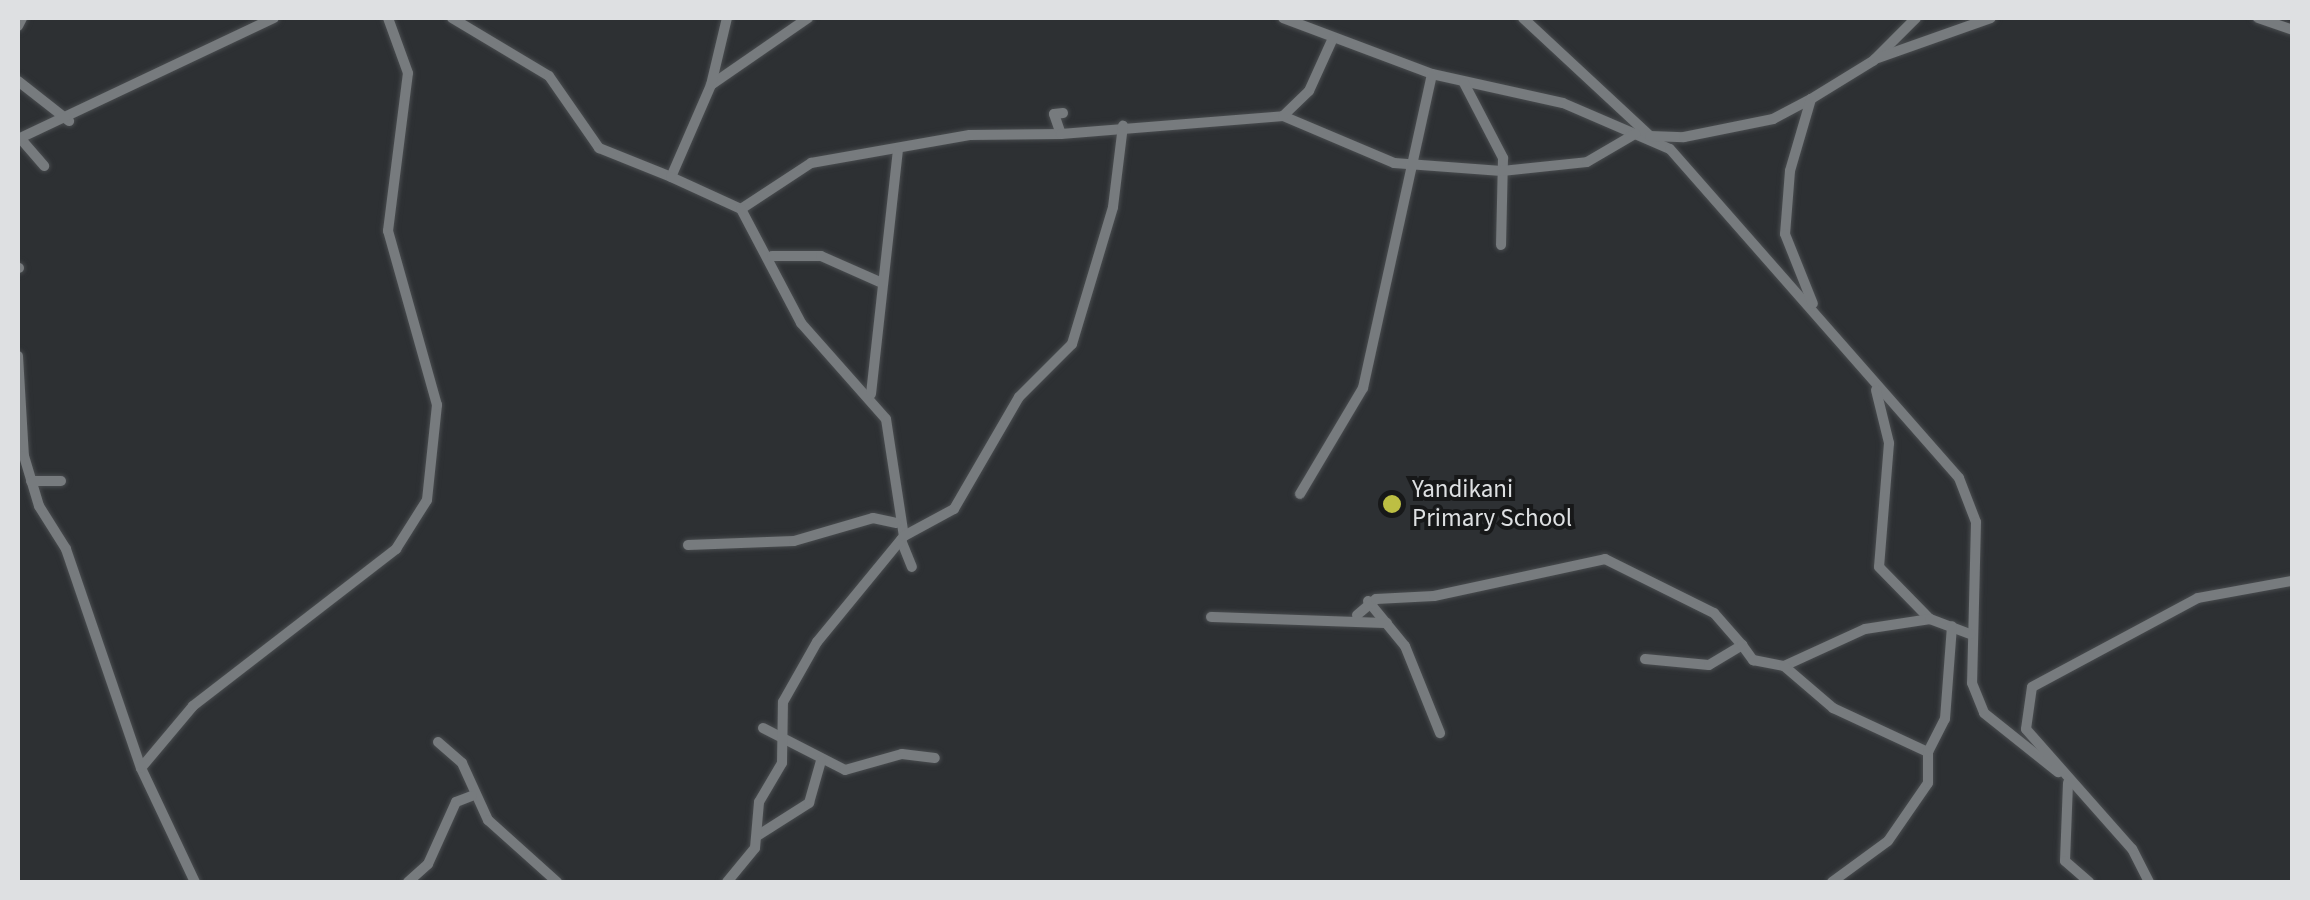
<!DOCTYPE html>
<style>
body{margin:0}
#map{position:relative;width:2310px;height:900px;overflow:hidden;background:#2d3033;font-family:"Source Sans 3",sans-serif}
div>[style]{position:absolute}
.roads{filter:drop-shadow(0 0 2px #494c4f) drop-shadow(0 0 2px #494c4f)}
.minor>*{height:10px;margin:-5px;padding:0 5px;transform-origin:5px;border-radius:5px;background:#777b7e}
.dots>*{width:28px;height:28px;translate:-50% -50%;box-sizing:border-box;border:5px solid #171819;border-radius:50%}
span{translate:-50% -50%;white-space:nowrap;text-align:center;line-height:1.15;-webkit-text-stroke:8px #171819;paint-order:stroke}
.poi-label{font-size:25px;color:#dee0e2}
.left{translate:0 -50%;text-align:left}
.frame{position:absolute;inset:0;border:20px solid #dee0e2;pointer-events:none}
</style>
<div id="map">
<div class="roads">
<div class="minor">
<div style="left:452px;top:18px;width:113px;rotate:30.9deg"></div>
<div style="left:549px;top:76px;width:88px;rotate:55.2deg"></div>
<div style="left:599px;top:148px;width:78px;rotate:21.9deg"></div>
<div style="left:808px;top:18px;width:118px;rotate:145.4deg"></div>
<div style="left:711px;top:85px;width:100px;rotate:113.5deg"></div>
<div style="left:671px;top:177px;width:77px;rotate:24.6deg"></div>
<div style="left:741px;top:209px;width:84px;rotate:-33.3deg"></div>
<div style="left:811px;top:163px;width:161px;rotate:-10deg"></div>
<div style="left:970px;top:135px;width:91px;rotate:-0.6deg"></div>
<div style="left:1283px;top:18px;width:159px;rotate:20.6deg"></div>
<div style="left:1432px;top:74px;width:134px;rotate:12.5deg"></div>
<div style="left:1563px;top:103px;width:116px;rotate:23.3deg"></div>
<div style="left:1670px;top:149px;width:438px;rotate:48.7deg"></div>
<div style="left:1959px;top:478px;width:47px;rotate:68.9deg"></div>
<div style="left:1976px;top:522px;width:161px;rotate:91.4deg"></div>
<div style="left:1972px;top:683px;width:32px;rotate:68deg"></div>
<div style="left:1984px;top:713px;width:95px;rotate:38.6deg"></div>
<div style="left:1523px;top:18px;width:173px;rotate:42.9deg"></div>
<div style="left:1650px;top:136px;width:34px;rotate:2deg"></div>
<div style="left:1684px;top:137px;width:91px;rotate:-11.4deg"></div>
<div style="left:1773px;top:119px;width:43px;rotate:-27.8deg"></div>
<div style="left:1811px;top:99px;width:73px;rotate:-31.5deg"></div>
<div style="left:1873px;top:61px;width:61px;rotate:-45deg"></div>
<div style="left:2258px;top:18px;width:36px;rotate:19deg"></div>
<div style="left:18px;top:26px;width:9px;rotate:-63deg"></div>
<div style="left:1875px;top:59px;width:123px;rotate:-19.5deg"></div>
<div style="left:18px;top:81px;width:65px;rotate:38.1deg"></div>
<div style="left:1464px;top:83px;width:85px;rotate:62.5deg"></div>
<div style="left:1503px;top:158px;width:87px;rotate:91.3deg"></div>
<div style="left:711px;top:85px;width:69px;rotate:-76.6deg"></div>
<div style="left:1811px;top:99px;width:75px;rotate:106.3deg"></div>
<div style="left:1790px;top:171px;width:63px;rotate:94.5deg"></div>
<div style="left:1785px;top:234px;width:75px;rotate:68.2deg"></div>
<div style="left:1063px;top:113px;width:9px;rotate:174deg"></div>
<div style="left:1054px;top:114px;width:21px;rotate:71deg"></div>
<div style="left:1061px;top:134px;width:223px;rotate:-4.6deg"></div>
<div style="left:1283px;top:116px;width:121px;rotate:22.9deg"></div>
<div style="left:1394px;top:163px;width:108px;rotate:4.2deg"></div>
<div style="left:1502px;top:171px;width:85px;rotate:-6deg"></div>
<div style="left:1587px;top:162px;width:56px;rotate:-30.3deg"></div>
<div style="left:1283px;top:116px;width:36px;rotate:-44deg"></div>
<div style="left:1309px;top:91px;width:58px;rotate:-65.6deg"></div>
<div style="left:20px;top:138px;width:37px;rotate:49deg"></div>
<div style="left:18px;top:139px;width:283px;rotate:-25.3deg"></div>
<div style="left:741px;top:209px;width:129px;rotate:62.2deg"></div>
<div style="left:801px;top:323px;width:128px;rotate:48.5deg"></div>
<div style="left:886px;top:419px;width:118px;rotate:81.3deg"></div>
<div style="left:772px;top:256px;width:49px"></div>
<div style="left:821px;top:256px;width:64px;rotate:23.8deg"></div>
<div style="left:18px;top:268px;width:1px"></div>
<div style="left:18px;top:356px;width:100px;rotate:86.6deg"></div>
<div style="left:24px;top:456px;width:52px;rotate:73.3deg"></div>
<div style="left:39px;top:506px;width:51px;rotate:57.9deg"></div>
<div style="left:66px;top:549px;width:231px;rotate:71.1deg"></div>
<div style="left:141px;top:768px;width:126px;rotate:64.7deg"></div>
<div style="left:1876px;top:390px;width:55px;rotate:76.2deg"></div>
<div style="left:1889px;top:443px;width:124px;rotate:94.6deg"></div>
<div style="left:1879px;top:567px;width:73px;rotate:45.6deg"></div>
<div style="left:871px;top:394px;width:244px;rotate:-83.7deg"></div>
<div style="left:31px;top:481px;width:30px"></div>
<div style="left:1300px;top:494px;width:123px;rotate:-59.3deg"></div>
<div style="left:1363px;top:388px;width:321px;rotate:-77.6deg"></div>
<div style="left:901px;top:540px;width:29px;rotate:68deg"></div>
<div style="left:688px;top:545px;width:106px;rotate:-2.2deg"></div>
<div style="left:794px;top:541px;width:82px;rotate:-16.2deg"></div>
<div style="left:873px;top:518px;width:24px;rotate:12deg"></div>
<div style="left:1368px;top:601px;width:58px;rotate:50.6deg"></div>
<div style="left:1405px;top:646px;width:94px;rotate:68.1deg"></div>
<div style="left:1357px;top:615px;width:25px;rotate:-40deg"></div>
<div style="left:1376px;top:599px;width:58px;rotate:-3deg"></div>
<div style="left:1434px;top:596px;width:175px;rotate:-12.2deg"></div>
<div style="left:1605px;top:559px;width:122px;rotate:26.4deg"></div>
<div style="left:1714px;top:613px;width:43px;rotate:48.8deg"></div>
<div style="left:1211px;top:617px;width:176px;rotate:2deg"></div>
<div style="left:1645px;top:659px;width:64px;rotate:5.4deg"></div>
<div style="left:1709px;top:665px;width:39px;rotate:-31deg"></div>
<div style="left:1742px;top:645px;width:19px;rotate:54deg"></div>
<div style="left:1753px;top:660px;width:32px;rotate:11deg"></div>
<div style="left:1784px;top:666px;width:89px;rotate:-24.6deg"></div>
<div style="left:1865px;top:629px;width:66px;rotate:-8.7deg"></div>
<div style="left:1930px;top:619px;width:43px;rotate:20.6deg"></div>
<div style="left:1784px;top:666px;width:65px;rotate:40.6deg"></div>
<div style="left:1833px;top:708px;width:105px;rotate:24.9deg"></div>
<div style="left:763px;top:728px;width:92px;rotate:27.1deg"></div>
<div style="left:845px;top:770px;width:59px;rotate:-15.7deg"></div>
<div style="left:902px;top:754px;width:33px;rotate:7deg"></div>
<div style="left:438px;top:742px;width:32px;rotate:41deg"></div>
<div style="left:462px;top:763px;width:63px;rotate:65.5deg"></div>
<div style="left:488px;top:820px;width:93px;rotate:41.9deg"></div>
<div style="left:141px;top:768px;width:81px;rotate:-50deg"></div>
<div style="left:193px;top:706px;width:257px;rotate:-37.7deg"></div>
<div style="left:396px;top:549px;width:58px;rotate:-57.7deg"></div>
<div style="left:427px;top:500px;width:96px;rotate:-84deg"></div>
<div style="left:437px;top:405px;width:181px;rotate:-105.7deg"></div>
<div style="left:388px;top:231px;width:159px;rotate:-82.8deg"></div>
<div style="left:408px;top:73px;width:59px;rotate:-110deg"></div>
<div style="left:2068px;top:783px;width:78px;rotate:92.2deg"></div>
<div style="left:2065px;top:861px;width:32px;rotate:41deg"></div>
<div style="left:757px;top:836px;width:62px;rotate:-32.4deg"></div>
<div style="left:809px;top:803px;width:44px;rotate:-74.1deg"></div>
<div style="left:408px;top:882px;width:27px;rotate:-42deg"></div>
<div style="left:428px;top:864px;width:68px;rotate:-65.7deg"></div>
<div style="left:456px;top:802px;width:17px;rotate:-21deg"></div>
<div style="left:727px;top:882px;width:44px;rotate:-50.5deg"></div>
<div style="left:755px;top:848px;width:46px;rotate:-85deg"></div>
<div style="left:759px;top:802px;width:45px;rotate:-59.5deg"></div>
<div style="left:782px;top:763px;width:61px;rotate:-89.1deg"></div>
<div style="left:783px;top:702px;width:69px;rotate:-60.5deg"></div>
<div style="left:817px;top:642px;width:137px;rotate:-50.6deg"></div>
<div style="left:904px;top:536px;width:57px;rotate:-28.4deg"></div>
<div style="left:954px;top:509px;width:129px;rotate:-59.9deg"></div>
<div style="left:1019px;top:397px;width:75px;rotate:-45deg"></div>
<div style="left:1072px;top:344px;width:143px;rotate:-73.3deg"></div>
<div style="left:1113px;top:207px;width:82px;rotate:-83deg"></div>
<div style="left:1832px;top:882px;width:69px;rotate:-36.2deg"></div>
<div style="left:1888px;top:841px;width:70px;rotate:-55.4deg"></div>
<div style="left:1928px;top:783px;width:31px;rotate:-90deg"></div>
<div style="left:1928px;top:752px;width:37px;rotate:-63deg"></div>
<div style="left:1945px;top:719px;width:93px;rotate:-85.7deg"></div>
<div style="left:2149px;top:882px;width:37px;rotate:-117deg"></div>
<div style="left:2132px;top:849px;width:160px;rotate:-131.5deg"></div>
<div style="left:2026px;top:729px;width:42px;rotate:-81.9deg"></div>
<div style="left:2032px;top:687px;width:188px;rotate:-28.2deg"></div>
<div style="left:2198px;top:598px;width:96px;rotate:-10.3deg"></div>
</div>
</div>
<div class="dots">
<div style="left:1392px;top:504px;background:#bdbf43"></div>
</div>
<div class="poi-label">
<span class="left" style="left:1412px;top:504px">Yandikani<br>Primary School</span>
</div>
<div class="frame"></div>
</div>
